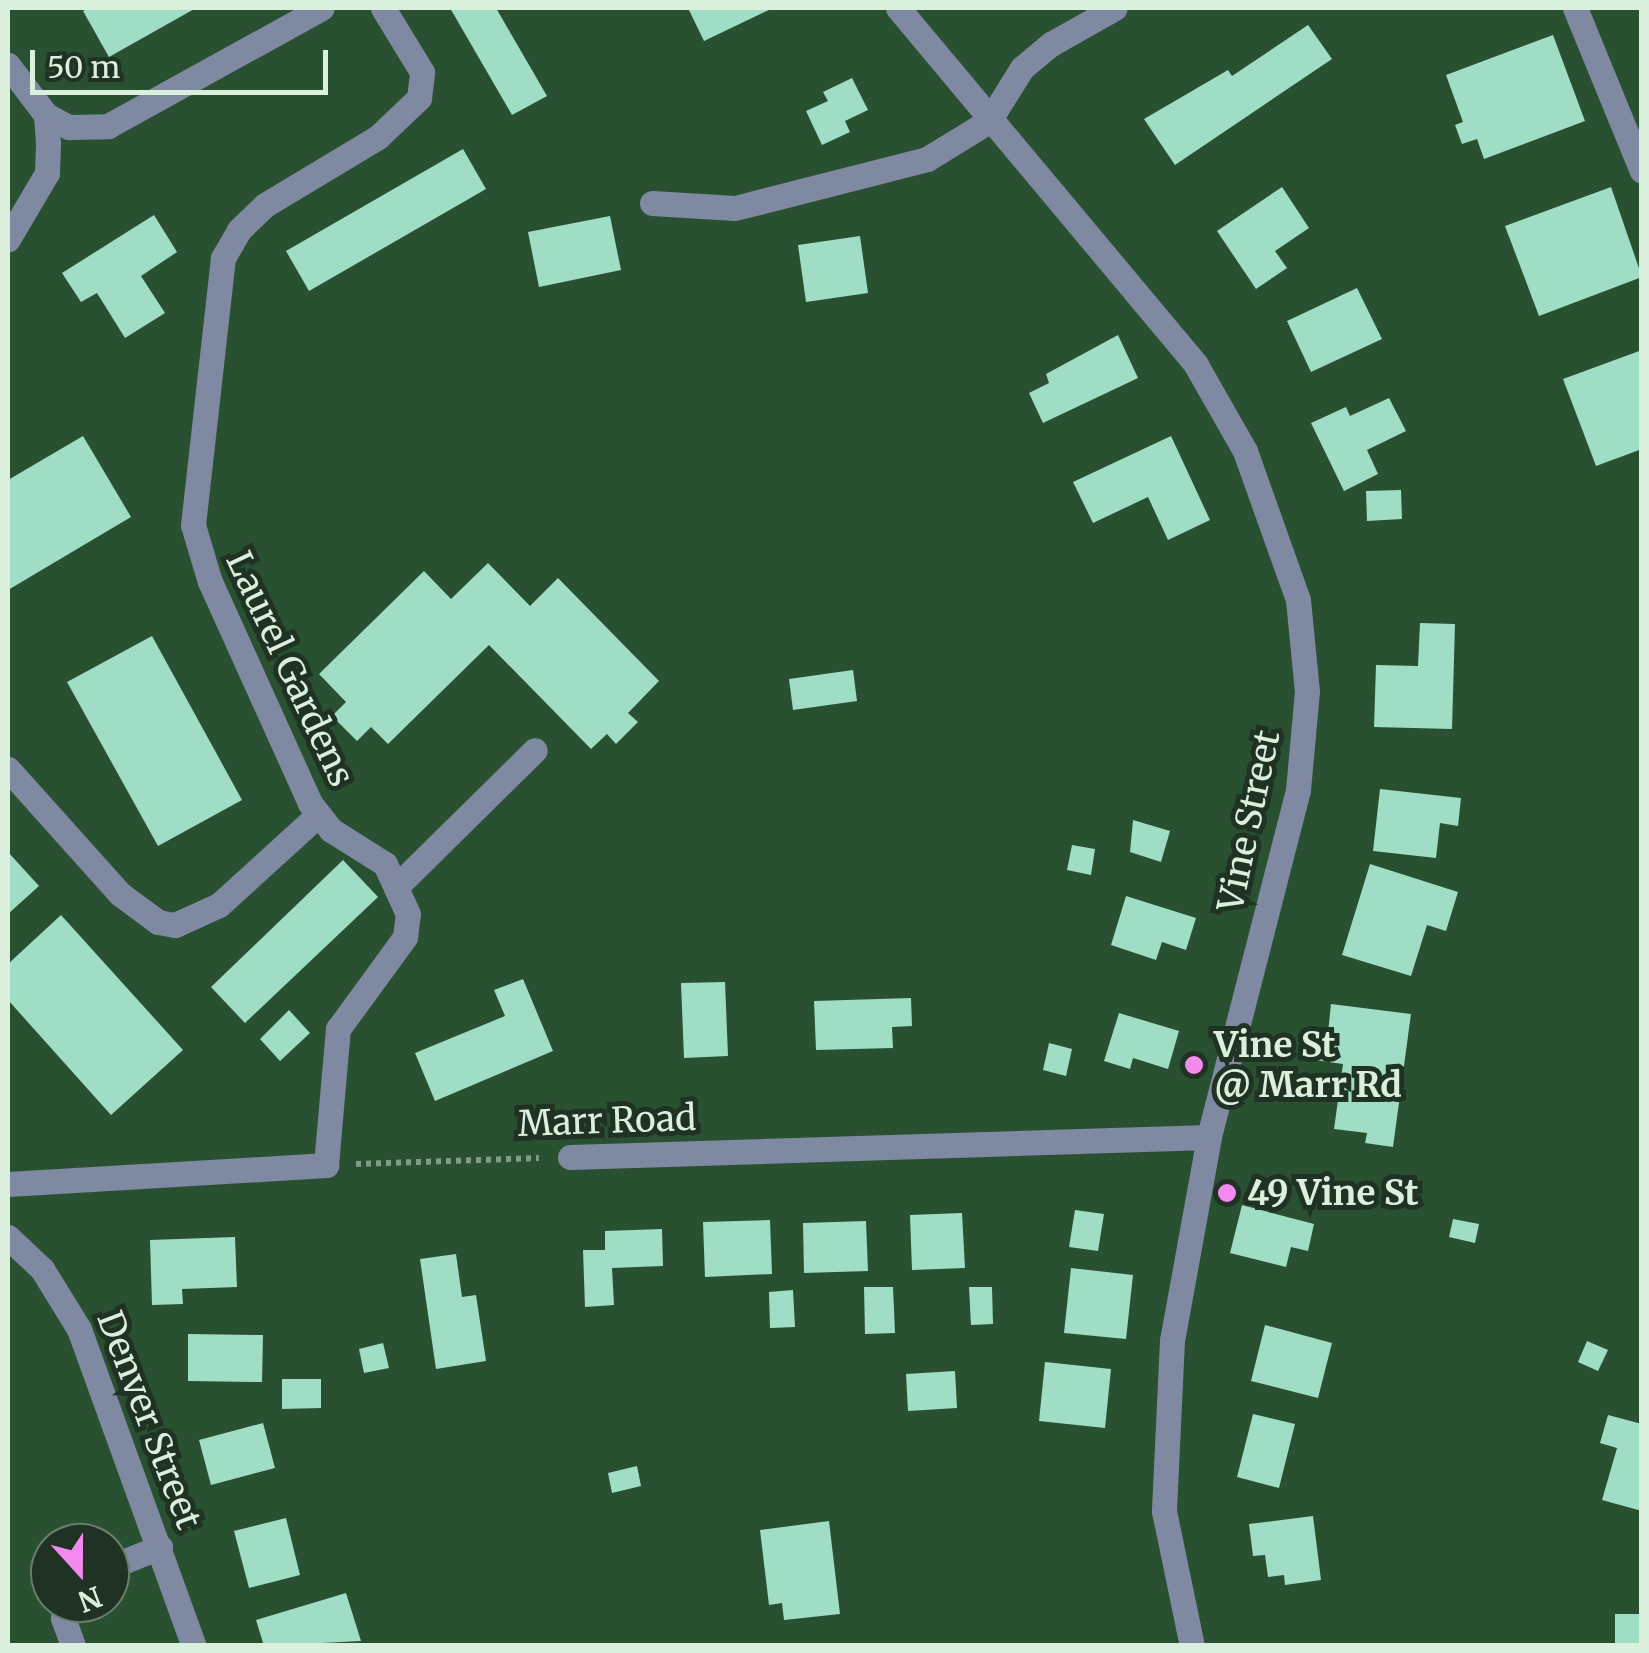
<!DOCTYPE html>
<style>
body{margin:0}
#map{position:relative;width:1649px;height:1653px;overflow:hidden;background:#295131;font-family:Merriweather,serif}
div>[style]{position:absolute}
.building>*{inset:0;background:#a0ddc5}
.path>*{height:6px;margin-top:-3px;transform-origin:0;background:repeating-linear-gradient(90deg,#7e9d84 0 5px,transparent 0 10px)}
.minor>*{height:25px;margin:-12.5px;padding:0 12.5px;transform-origin:12.5px;border-radius:12.5px;background:#7f89a1}
.dots>*{width:28px;height:28px;translate:-50% -50%;box-sizing:border-box;border:5px solid #203223;border-radius:50%}
span{translate:-50% -50%;white-space:nowrap;text-align:center;line-height:1.15;-webkit-text-stroke:10px #203223;paint-order:stroke}
.street-label{font-size:35px;color:#daf0dd}
.poi-label{font-size:35px;color:#daf0dd;font-weight:700}
.left{translate:0 -50%;text-align:left}
.frame{position:absolute;inset:0;border:10px solid #daf0dd;pointer-events:none}
.north{position:absolute;left:30px;top:1523px;width:100px;height:100px;box-sizing:border-box;background:#203223;border:2px solid #6a7e6d;border-radius:50%;rotate:159deg;font-size:28px;font-weight:700;line-height:40px;text-align:center;color:#daf0dd}
.north::after{content:'';display:block;margin:auto;width:35px;height:45px;background:#f489f0;clip-path:polygon(50% 0,100% 100%,50% 72%,0 100%)}
.scale{position:absolute;left:30px;top:50px;width:298px;height:45px;box-sizing:border-box;border:5px solid #daf0dd;border-top:0;padding-left:12px;font-size:30px;line-height:35px;white-space:nowrap;color:#daf0dd;-webkit-text-stroke:8px #203223;paint-order:stroke}
</style>
<div id="map">
<div class="building">
<div style="clip-path:polygon(89px 8px,196px 8px,109px 57px,83px 11px)"></div>
<div style="clip-path:polygon(450px 8px,496px 8px,547px 96px,512px 115px)"></div>
<div style="clip-path:polygon(688px 8px,773px 8px,704px 41px)"></div>
<div style="clip-path:polygon(1308px 25px,1332px 59px,1175px 165px,1144px 119px,1228px 70px,1232px 76px)"></div>
<div style="clip-path:polygon(1553px 35px,1585px 121px,1484px 159px,1477px 139px,1462px 144px,1455px 125px,1463px 122px,1446px 75px)"></div>
<div style="clip-path:polygon(852px 78px,868px 110px,845px 121px,850px 132px,822px 145px,806px 111px,828px 101px,823px 92px)"></div>
<div style="clip-path:polygon(463px 149px,486px 189px,309px 291px,286px 251px)"></div>
<div style="clip-path:polygon(1282px 187px,1309px 228px,1275px 251px,1287px 268px,1256px 289px,1217px 231px)"></div>
<div style="clip-path:polygon(1611px 187px,1642px 277px,1539px 316px,1505px 226px)"></div>
<div style="clip-path:polygon(154px 215px,177px 252px,141px 276px,165px 313px,125px 338px,97px 293px,81px 302px,62px 273px)"></div>
<div style="clip-path:polygon(610px 216px,621px 270px,539px 287px,528px 232px)"></div>
<div style="clip-path:polygon(860px 236px,868px 293px,806px 302px,798px 245px)"></div>
<div style="clip-path:polygon(1357px 288px,1382px 339px,1311px 372px,1287px 321px)"></div>
<div style="clip-path:polygon(1118px 335px,1138px 378px,1043px 423px,1029px 393px,1049px 383px,1046px 374px)"></div>
<div style="clip-path:polygon(1642px 350px,1642px 449px,1596px 466px,1563px 379px)"></div>
<div style="clip-path:polygon(1389px 398px,1406px 431px,1367px 450px,1378px 474px,1344px 491px,1311px 423px,1346px 407px,1350px 416px)"></div>
<div style="clip-path:polygon(83px 436px,131px 517px,8px 590px,8px 480px)"></div>
<div style="clip-path:polygon(1171px 436px,1210px 520px,1168px 540px,1148px 497px,1093px 523px,1073px 482px)"></div>
<div style="clip-path:polygon(1401px 490px,1402px 519px,1367px 521px,1366px 491px)"></div>
<div style="clip-path:polygon(488px 563px,530px 606px,558px 578px,659px 681px,628px 713px,638px 722px,616px 744px,607px 734px,591px 749px,489px 645px,388px 744px,371px 727px,357px 741px,332px 716px,346px 702px,319px 674px,424px 571px,451px 599px)"></div>
<div style="clip-path:polygon(1420px 623px,1455px 624px,1452px 729px,1374px 727px,1376px 665px,1418px 666px)"></div>
<div style="clip-path:polygon(152px 636px,242px 800px,158px 846px,67px 682px)"></div>
<div style="clip-path:polygon(853px 670px,857px 701px,793px 710px,789px 679px)"></div>
<div style="clip-path:polygon(1380px 789px,1461px 798px,1458px 826px,1440px 823px,1436px 858px,1373px 851px)"></div>
<div style="clip-path:polygon(1133px 820px,1170px 831px,1161px 862px,1130px 852px)"></div>
<div style="clip-path:polygon(1072px 845px,1095px 849px,1091px 875px,1067px 870px)"></div>
<div style="clip-path:polygon(8px 852px,39px 886px,8px 914px)"></div>
<div style="clip-path:polygon(343px 860px,378px 897px,245px 1023px,211px 987px)"></div>
<div style="clip-path:polygon(1370px 864px,1458px 892px,1446px 931px,1427px 925px,1411px 976px,1342px 955px)"></div>
<div style="clip-path:polygon(1126px 896px,1196px 918px,1186px 950px,1162px 942px,1156px 960px,1111px 945px)"></div>
<div style="clip-path:polygon(61px 915px,183px 1050px,111px 1115px,8px 1000px,8px 964px)"></div>
<div style="clip-path:polygon(523px 979px,553px 1051px,435px 1101px,415px 1053px,505px 1016px,494px 990px)"></div>
<div style="clip-path:polygon(725px 982px,728px 1056px,684px 1058px,681px 983px)"></div>
<div style="clip-path:polygon(911px 998px,912px 1026px,892px 1027px,893px 1048px,816px 1050px,814px 1001px)"></div>
<div style="clip-path:polygon(1331px 1004px,1411px 1014px,1393px 1147px,1365px 1143px,1367px 1133px,1334px 1129px,1343px 1064px,1308px 1059px,1312px 1030px,1328px 1033px)"></div>
<div style="clip-path:polygon(289px 1010px,310px 1033px,280px 1061px,260px 1039px)"></div>
<div style="clip-path:polygon(1119px 1013px,1179px 1031px,1168px 1069px,1133px 1058px,1130px 1069px,1104px 1061px)"></div>
<div style="clip-path:polygon(1049px 1043px,1072px 1049px,1066px 1076px,1043px 1070px)"></div>
<div style="clip-path:polygon(1242px 1205px,1314px 1224px,1308px 1251px,1291px 1247px,1286px 1267px,1230px 1253px)"></div>
<div style="clip-path:polygon(1075px 1210px,1104px 1214px,1098px 1251px,1069px 1247px)"></div>
<div style="clip-path:polygon(962px 1213px,965px 1268px,912px 1270px,910px 1215px)"></div>
<div style="clip-path:polygon(1453px 1219px,1479px 1224px,1475px 1243px,1449px 1237px)"></div>
<div style="clip-path:polygon(770px 1220px,772px 1274px,705px 1277px,703px 1222px)"></div>
<div style="clip-path:polygon(866px 1221px,868px 1271px,804px 1273px,803px 1223px)"></div>
<div style="clip-path:polygon(662px 1229px,663px 1266px,612px 1268px,614px 1305px,585px 1307px,583px 1250px,605px 1250px,605px 1231px)"></div>
<div style="clip-path:polygon(235px 1237px,237px 1287px,182px 1289px,183px 1304px,152px 1305px,150px 1240px)"></div>
<div style="clip-path:polygon(456px 1254px,462px 1297px,476px 1295px,486px 1361px,436px 1369px,420px 1259px)"></div>
<div style="clip-path:polygon(1071px 1268px,1133px 1275px,1126px 1339px,1064px 1333px)"></div>
<div style="clip-path:polygon(864px 1287px,893px 1287px,895px 1333px,865px 1334px)"></div>
<div style="clip-path:polygon(969px 1287px,992px 1287px,993px 1324px,971px 1325px)"></div>
<div style="clip-path:polygon(793px 1290px,795px 1327px,770px 1328px,769px 1292px)"></div>
<div style="clip-path:polygon(1265px 1325px,1332px 1343px,1318px 1398px,1251px 1381px)"></div>
<div style="clip-path:polygon(188px 1334px,263px 1335px,262px 1382px,188px 1381px)"></div>
<div style="clip-path:polygon(1587px 1341px,1608px 1350px,1598px 1371px,1578px 1362px)"></div>
<div style="clip-path:polygon(383px 1343px,389px 1368px,364px 1373px,359px 1349px)"></div>
<div style="clip-path:polygon(1045px 1362px,1111px 1369px,1105px 1428px,1039px 1421px)"></div>
<div style="clip-path:polygon(955px 1371px,957px 1408px,908px 1411px,906px 1374px)"></div>
<div style="clip-path:polygon(282px 1379px,321px 1379px,321px 1408px,282px 1409px)"></div>
<div style="clip-path:polygon(1253px 1414px,1295px 1424px,1279px 1488px,1237px 1477px)"></div>
<div style="clip-path:polygon(1608px 1415px,1642px 1424px,1642px 1511px,1602px 1500px,1617px 1448px,1600px 1443px)"></div>
<div style="clip-path:polygon(263px 1423px,275px 1468px,211px 1485px,199px 1440px)"></div>
<div style="clip-path:polygon(637px 1466px,641px 1486px,612px 1493px,608px 1473px)"></div>
<div style="clip-path:polygon(1313px 1516px,1321px 1580px,1285px 1585px,1284px 1575px,1268px 1577px,1265px 1555px,1253px 1556px,1249px 1524px)"></div>
<div style="clip-path:polygon(286px 1518px,300px 1575px,249px 1588px,234px 1531px)"></div>
<div style="clip-path:polygon(829px 1521px,840px 1614px,784px 1620px,782px 1603px,769px 1605px,760px 1530px)"></div>
<div style="clip-path:polygon(346px 1593px,361px 1641px,264px 1646px,256px 1620px)"></div>
<div style="clip-path:polygon(1615px 1614px,1642px 1614px,1642px 1646px,1615px 1646px)"></div>
</div>
<div class="path">
<div style="left:356px;top:1164px;width:183px;rotate:-1.9deg"></div>
</div>
<div class="minor">
<div style="left:898px;top:8px;width:465px;rotate:50.1deg"></div>
<div style="left:1196px;top:365px;width:99px;rotate:60.3deg"></div>
<div style="left:1245px;top:451px;width:158px;rotate:70.4deg"></div>
<div style="left:1298px;top:600px;width:91px;rotate:84.4deg"></div>
<div style="left:1307px;top:691px;width:99px;rotate:95.2deg"></div>
<div style="left:1298px;top:790px;width:358px;rotate:104.4deg"></div>
<div style="left:1209px;top:1137px;width:206px;rotate:100.3deg"></div>
<div style="left:1172px;top:1340px;width:171px;rotate:92.7deg"></div>
<div style="left:1164px;top:1511px;width:138px;rotate:78.3deg"></div>
<div style="left:1575px;top:8px;width:176px;rotate:67.7deg"></div>
<div style="left:8px;top:65px;width:63px;rotate:52.8deg"></div>
<div style="left:46px;top:115px;width:29px;rotate:86deg"></div>
<div style="left:48px;top:144px;width:29px;rotate:92deg"></div>
<div style="left:47px;top:173px;width:77px;rotate:120.6deg"></div>
<div style="left:46px;top:115px;width:26px;rotate:28deg"></div>
<div style="left:69px;top:127px;width:39px;rotate:-1deg"></div>
<div style="left:108px;top:126px;width:244px;rotate:-28.9deg"></div>
<div style="left:652px;top:203px;width:83px;rotate:3.4deg"></div>
<div style="left:735px;top:208px;width:198px;rotate:-14.3deg"></div>
<div style="left:927px;top:159px;width:73px;rotate:-31.5deg"></div>
<div style="left:989px;top:121px;width:62px;rotate:-58.1deg"></div>
<div style="left:1022px;top:68px;width:38px;rotate:-40deg"></div>
<div style="left:1051px;top:44px;width:73px;rotate:-29.4deg"></div>
<div style="left:8px;top:769px;width:168px;rotate:48.1deg"></div>
<div style="left:120px;top:894px;width:47px;rotate:36.4deg"></div>
<div style="left:158px;top:922px;width:17px;rotate:10deg"></div>
<div style="left:175px;top:925px;width:48px;rotate:-24.4deg"></div>
<div style="left:219px;top:905px;width:134px;rotate:-42.3deg"></div>
<div style="left:398px;top:885px;width:192px;rotate:-44.6deg"></div>
<div style="left:570px;top:1157px;width:639px;rotate:-1.79deg"></div>
<div style="left:8px;top:1184px;width:319px;rotate:-3.4deg"></div>
<div style="left:326px;top:1165px;width:137px;rotate:-85deg"></div>
<div style="left:338px;top:1029px;width:114px;rotate:-53.9deg"></div>
<div style="left:405px;top:937px;width:23px;rotate:-83deg"></div>
<div style="left:408px;top:914px;width:55px;rotate:-114.7deg"></div>
<div style="left:385px;top:864px;width:64px;rotate:-147.8deg"></div>
<div style="left:331px;top:830px;width:34px;rotate:-128deg"></div>
<div style="left:310px;top:803px;width:243px;rotate:-114.3deg"></div>
<div style="left:210px;top:582px;width:59px;rotate:-106.6deg"></div>
<div style="left:193px;top:525px;width:269px;rotate:-83.6deg"></div>
<div style="left:223px;top:258px;width:32px;rotate:-60deg"></div>
<div style="left:239px;top:230px;width:36px;rotate:-44deg"></div>
<div style="left:265px;top:205px;width:132px;rotate:-31deg"></div>
<div style="left:378px;top:137px;width:57px;rotate:-43.6deg"></div>
<div style="left:419px;top:98px;width:26px;rotate:-83deg"></div>
<div style="left:422px;top:72px;width:75px;rotate:-121.4deg"></div>
<div style="left:8px;top:1237px;width:47px;rotate:43.3deg"></div>
<div style="left:42px;top:1269px;width:70px;rotate:58.3deg"></div>
<div style="left:79px;top:1329px;width:337px;rotate:70.1deg"></div>
<div style="left:110px;top:1567px;width:54px;rotate:-21.8deg"></div>
<div style="left:69px;top:1603px;width:16px;rotate:112deg"></div>
<div style="left:63px;top:1618px;width:30px;rotate:70deg"></div>
</div>
<div class="dots">
<div style="left:1194px;top:1065px;background:#f489f0"></div>
<div style="left:1227px;top:1193px;background:#f489f0"></div>
</div>
<div class="street-label">
<span style="left:290px;top:669px;rotate:65deg">Laurel Gardens</span>
<span style="left:1249px;top:821px;rotate:-78deg">Vine Street</span>
<span style="left:607px;top:1121px;rotate:-2deg">Marr Road</span>
<span style="left:149px;top:1420px;rotate:69deg">Denver Street</span>
</div>
<div class="poi-label">
<span class="left" style="left:1214px;top:1065px">Vine St<br>@ Marr Rd</span>
<span class="left" style="left:1247px;top:1193px">49 Vine St</span>
</div>
<div class="frame"></div>
<div class="north">N</div>
<div class="scale">50 m</div>
</div>
